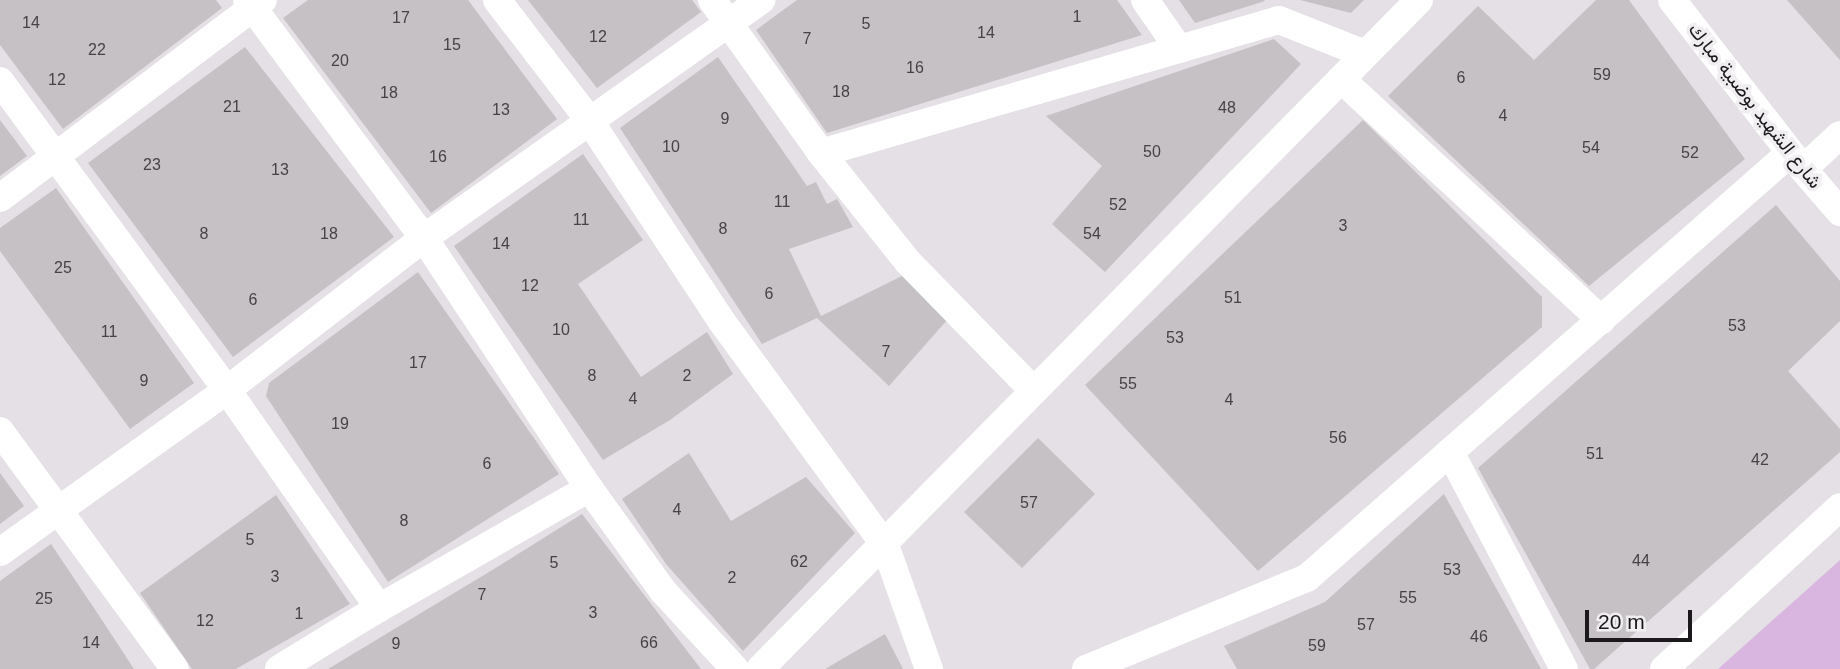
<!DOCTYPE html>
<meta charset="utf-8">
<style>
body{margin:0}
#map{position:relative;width:1840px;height:669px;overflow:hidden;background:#e4e0e5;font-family:Helvetica,Vazirmatn,sans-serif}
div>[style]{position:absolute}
.green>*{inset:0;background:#d8b6e0}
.building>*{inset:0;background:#c5c1c5}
.street>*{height:28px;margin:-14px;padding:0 14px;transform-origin:14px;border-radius:14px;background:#fff}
span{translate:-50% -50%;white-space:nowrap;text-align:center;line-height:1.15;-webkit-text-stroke:7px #f1eef2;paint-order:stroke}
.number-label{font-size:16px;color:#464346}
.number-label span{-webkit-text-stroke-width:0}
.street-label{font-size:19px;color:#1b191b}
.scale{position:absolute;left:1585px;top:610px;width:107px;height:32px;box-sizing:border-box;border:4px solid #1b191b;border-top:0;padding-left:9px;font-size:21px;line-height:24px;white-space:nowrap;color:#1b191b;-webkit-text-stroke:5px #f1eef2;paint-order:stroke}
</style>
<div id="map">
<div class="green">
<div style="clip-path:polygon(1840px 560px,1840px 669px,1718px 669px)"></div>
</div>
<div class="building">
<div style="clip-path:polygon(0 0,216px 0,222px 8px,63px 129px,0 45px)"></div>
<div style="clip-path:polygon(308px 0,468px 0,557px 119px,431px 213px,283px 18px)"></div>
<div style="clip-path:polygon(528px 0,692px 0,701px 12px,597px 88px)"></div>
<div style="clip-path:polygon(797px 0,1117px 0,1142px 35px,827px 133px,756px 30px)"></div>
<div style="clip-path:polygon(1179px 0,1264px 0,1265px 1px,1195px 23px)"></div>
<div style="clip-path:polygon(1300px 0,1364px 0,1351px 13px)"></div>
<div style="clip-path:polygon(1596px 0,1629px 0,1745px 159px,1589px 286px,1388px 96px,1478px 6px,1534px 60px)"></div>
<div style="clip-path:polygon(1787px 0,1840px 0,1840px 60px)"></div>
<div style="clip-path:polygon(1274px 39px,1301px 64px,1105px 272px,1052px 224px,1102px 166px,1046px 116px)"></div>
<div style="clip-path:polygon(245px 47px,394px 237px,233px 357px,88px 163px)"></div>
<div style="clip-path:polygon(718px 57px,807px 186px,816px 182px,827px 204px,837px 199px,853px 227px,789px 249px,821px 316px,902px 276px,948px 319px,889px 386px,817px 318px,762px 344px,620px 128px)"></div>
<div style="clip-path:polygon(0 120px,27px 156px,0 176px)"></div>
<div style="clip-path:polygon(1363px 120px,1542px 297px,1542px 327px,1258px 571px,1085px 385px)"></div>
<div style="clip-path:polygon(583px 154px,643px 240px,578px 284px,641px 377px,707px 332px,733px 374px,670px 420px,603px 460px,454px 246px)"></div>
<div style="clip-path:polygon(56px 188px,194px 383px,130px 429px,0 251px,0 228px)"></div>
<div style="clip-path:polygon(1776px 205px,1840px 281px,1840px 321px,1788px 371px,1840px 429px,1840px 452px,1594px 669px,1590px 669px,1478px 468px)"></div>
<div style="clip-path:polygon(418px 272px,559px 474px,388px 582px,266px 396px,269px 383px)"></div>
<div style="clip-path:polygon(1038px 438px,1095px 494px,1022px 568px,964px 512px)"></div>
<div style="clip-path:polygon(689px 453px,731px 521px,806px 477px,855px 533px,743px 651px,666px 564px,622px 499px)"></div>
<div style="clip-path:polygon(0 473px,24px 506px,0 524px)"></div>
<div style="clip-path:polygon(1444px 494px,1541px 669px,1237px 669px,1224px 646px,1325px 602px)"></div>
<div style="clip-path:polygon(276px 495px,350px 604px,236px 669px,192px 669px,140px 593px)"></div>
<div style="clip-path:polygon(582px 514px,701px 669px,328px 669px,494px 569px)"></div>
<div style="clip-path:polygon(51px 544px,100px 617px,134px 669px,0 669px,0 581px)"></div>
<div style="clip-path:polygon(885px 634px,903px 669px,825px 669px)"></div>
</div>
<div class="street">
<div style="left:247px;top:0;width:297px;rotate:53.4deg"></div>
<div style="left:424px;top:238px;width:300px;rotate:56.6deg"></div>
<div style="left:589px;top:488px;width:127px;rotate:54.3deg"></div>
<div style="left:663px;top:591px;width:106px;rotate:47.3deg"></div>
<div style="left:497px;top:0;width:151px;rotate:52.5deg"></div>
<div style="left:589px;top:120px;width:238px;rotate:56.6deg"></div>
<div style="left:720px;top:319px;width:280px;rotate:53.9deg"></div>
<div style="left:885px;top:545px;width:132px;rotate:70.5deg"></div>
<div style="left:712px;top:0;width:188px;rotate:54.5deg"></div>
<div style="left:821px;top:153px;width:139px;rotate:51.4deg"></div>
<div style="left:908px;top:262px;width:180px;rotate:45.7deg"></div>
<div style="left:1145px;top:0;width:60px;rotate:55.2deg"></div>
<div style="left:1672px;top:0;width:214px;rotate:52.2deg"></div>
<div style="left:1803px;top:169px;width:57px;rotate:49.3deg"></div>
<div style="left:1341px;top:79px;width:355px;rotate:42.8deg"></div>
<div style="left:0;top:81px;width:383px;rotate:53.7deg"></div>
<div style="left:227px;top:390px;width:266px;rotate:55.1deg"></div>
<div style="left:821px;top:153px;width:477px;rotate:-16.2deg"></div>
<div style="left:1279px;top:20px;width:92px;rotate:21.6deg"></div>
<div style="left:1803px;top:169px;width:50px;rotate:-42.6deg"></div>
<div style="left:0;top:198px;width:329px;rotate:-37deg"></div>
<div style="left:0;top:431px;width:295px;rotate:53.7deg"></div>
<div style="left:1450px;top:452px;width:245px;rotate:62.3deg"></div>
<div style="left:0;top:552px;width:279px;rotate:-35.5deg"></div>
<div style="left:227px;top:390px;width:249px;rotate:-37.7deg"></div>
<div style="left:424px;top:238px;width:413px;rotate:-35.2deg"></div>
<div style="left:279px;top:669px;width:117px;rotate:-31.4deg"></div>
<div style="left:379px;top:608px;width:242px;rotate:-29.7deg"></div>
<div style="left:760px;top:669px;width:939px;rotate:-45.43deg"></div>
<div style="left:1086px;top:669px;width:239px;rotate:-22.4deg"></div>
<div style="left:1307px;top:578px;width:643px;rotate:-41.35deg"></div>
<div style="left:1664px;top:669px;width:239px;rotate:-42.6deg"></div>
</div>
<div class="number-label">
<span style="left:1077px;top:17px">1</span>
<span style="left:401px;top:18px">17</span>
<span style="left:31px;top:23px">14</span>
<span style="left:866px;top:24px">5</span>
<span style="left:986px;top:33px">14</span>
<span style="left:598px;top:37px">12</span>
<span style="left:807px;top:39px">7</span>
<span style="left:452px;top:45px">15</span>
<span style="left:97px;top:50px">22</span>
<span style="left:340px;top:61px">20</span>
<span style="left:915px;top:68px">16</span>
<span style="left:1602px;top:75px">59</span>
<span style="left:1461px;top:78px">6</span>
<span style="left:57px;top:80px">12</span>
<span style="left:841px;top:92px">18</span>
<span style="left:389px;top:93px">18</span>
<span style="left:232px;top:107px">21</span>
<span style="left:1227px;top:108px">48</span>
<span style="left:501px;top:110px">13</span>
<span style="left:1503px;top:116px">4</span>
<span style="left:725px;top:119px">9</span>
<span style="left:671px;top:147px">10</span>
<span style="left:1591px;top:148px">54</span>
<span style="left:1152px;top:152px">50</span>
<span style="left:1690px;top:153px">52</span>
<span style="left:438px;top:157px">16</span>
<span style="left:152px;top:165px">23</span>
<span style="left:280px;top:170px">13</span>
<span style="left:782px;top:202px">11</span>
<span style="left:1118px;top:205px">52</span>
<span style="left:581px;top:220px">11</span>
<span style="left:1343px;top:226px">3</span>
<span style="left:723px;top:229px">8</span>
<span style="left:204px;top:234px">8</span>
<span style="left:329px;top:234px">18</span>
<span style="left:1092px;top:234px">54</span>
<span style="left:501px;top:244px">14</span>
<span style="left:63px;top:268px">25</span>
<span style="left:530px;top:286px">12</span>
<span style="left:769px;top:294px">6</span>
<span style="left:1233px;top:298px">51</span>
<span style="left:253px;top:300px">6</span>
<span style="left:1737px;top:326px">53</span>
<span style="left:561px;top:330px">10</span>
<span style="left:109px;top:332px">11</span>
<span style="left:1175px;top:338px">53</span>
<span style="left:886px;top:352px">7</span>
<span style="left:418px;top:363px">17</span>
<span style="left:592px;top:376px">8</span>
<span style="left:687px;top:376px">2</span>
<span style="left:144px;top:381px">9</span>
<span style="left:1128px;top:384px">55</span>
<span style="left:633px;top:399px">4</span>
<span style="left:1229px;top:400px">4</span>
<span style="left:340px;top:424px">19</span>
<span style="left:1338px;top:438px">56</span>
<span style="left:1595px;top:454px">51</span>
<span style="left:1760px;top:460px">42</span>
<span style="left:487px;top:464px">6</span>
<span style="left:1029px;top:503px">57</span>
<span style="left:677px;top:510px">4</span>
<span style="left:404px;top:521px">8</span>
<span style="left:250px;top:540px">5</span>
<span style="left:1641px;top:561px">44</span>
<span style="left:799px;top:562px">62</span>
<span style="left:554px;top:563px">5</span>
<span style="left:1452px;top:570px">53</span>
<span style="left:275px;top:577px">3</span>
<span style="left:732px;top:578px">2</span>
<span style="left:482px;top:595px">7</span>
<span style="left:1408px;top:598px">55</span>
<span style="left:44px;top:599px">25</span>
<span style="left:593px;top:613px">3</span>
<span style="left:299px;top:614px">1</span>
<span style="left:205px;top:621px">12</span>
<span style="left:1366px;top:625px">57</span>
<span style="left:1479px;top:637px">46</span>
<span style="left:91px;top:643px">14</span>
<span style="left:649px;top:643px">66</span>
<span style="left:396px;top:644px">9</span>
<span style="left:1317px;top:646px">59</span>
</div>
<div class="street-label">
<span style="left:1755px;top:106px;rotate:52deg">شارع الشهيد بوضبية مبارك</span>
</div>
<div class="scale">20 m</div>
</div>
